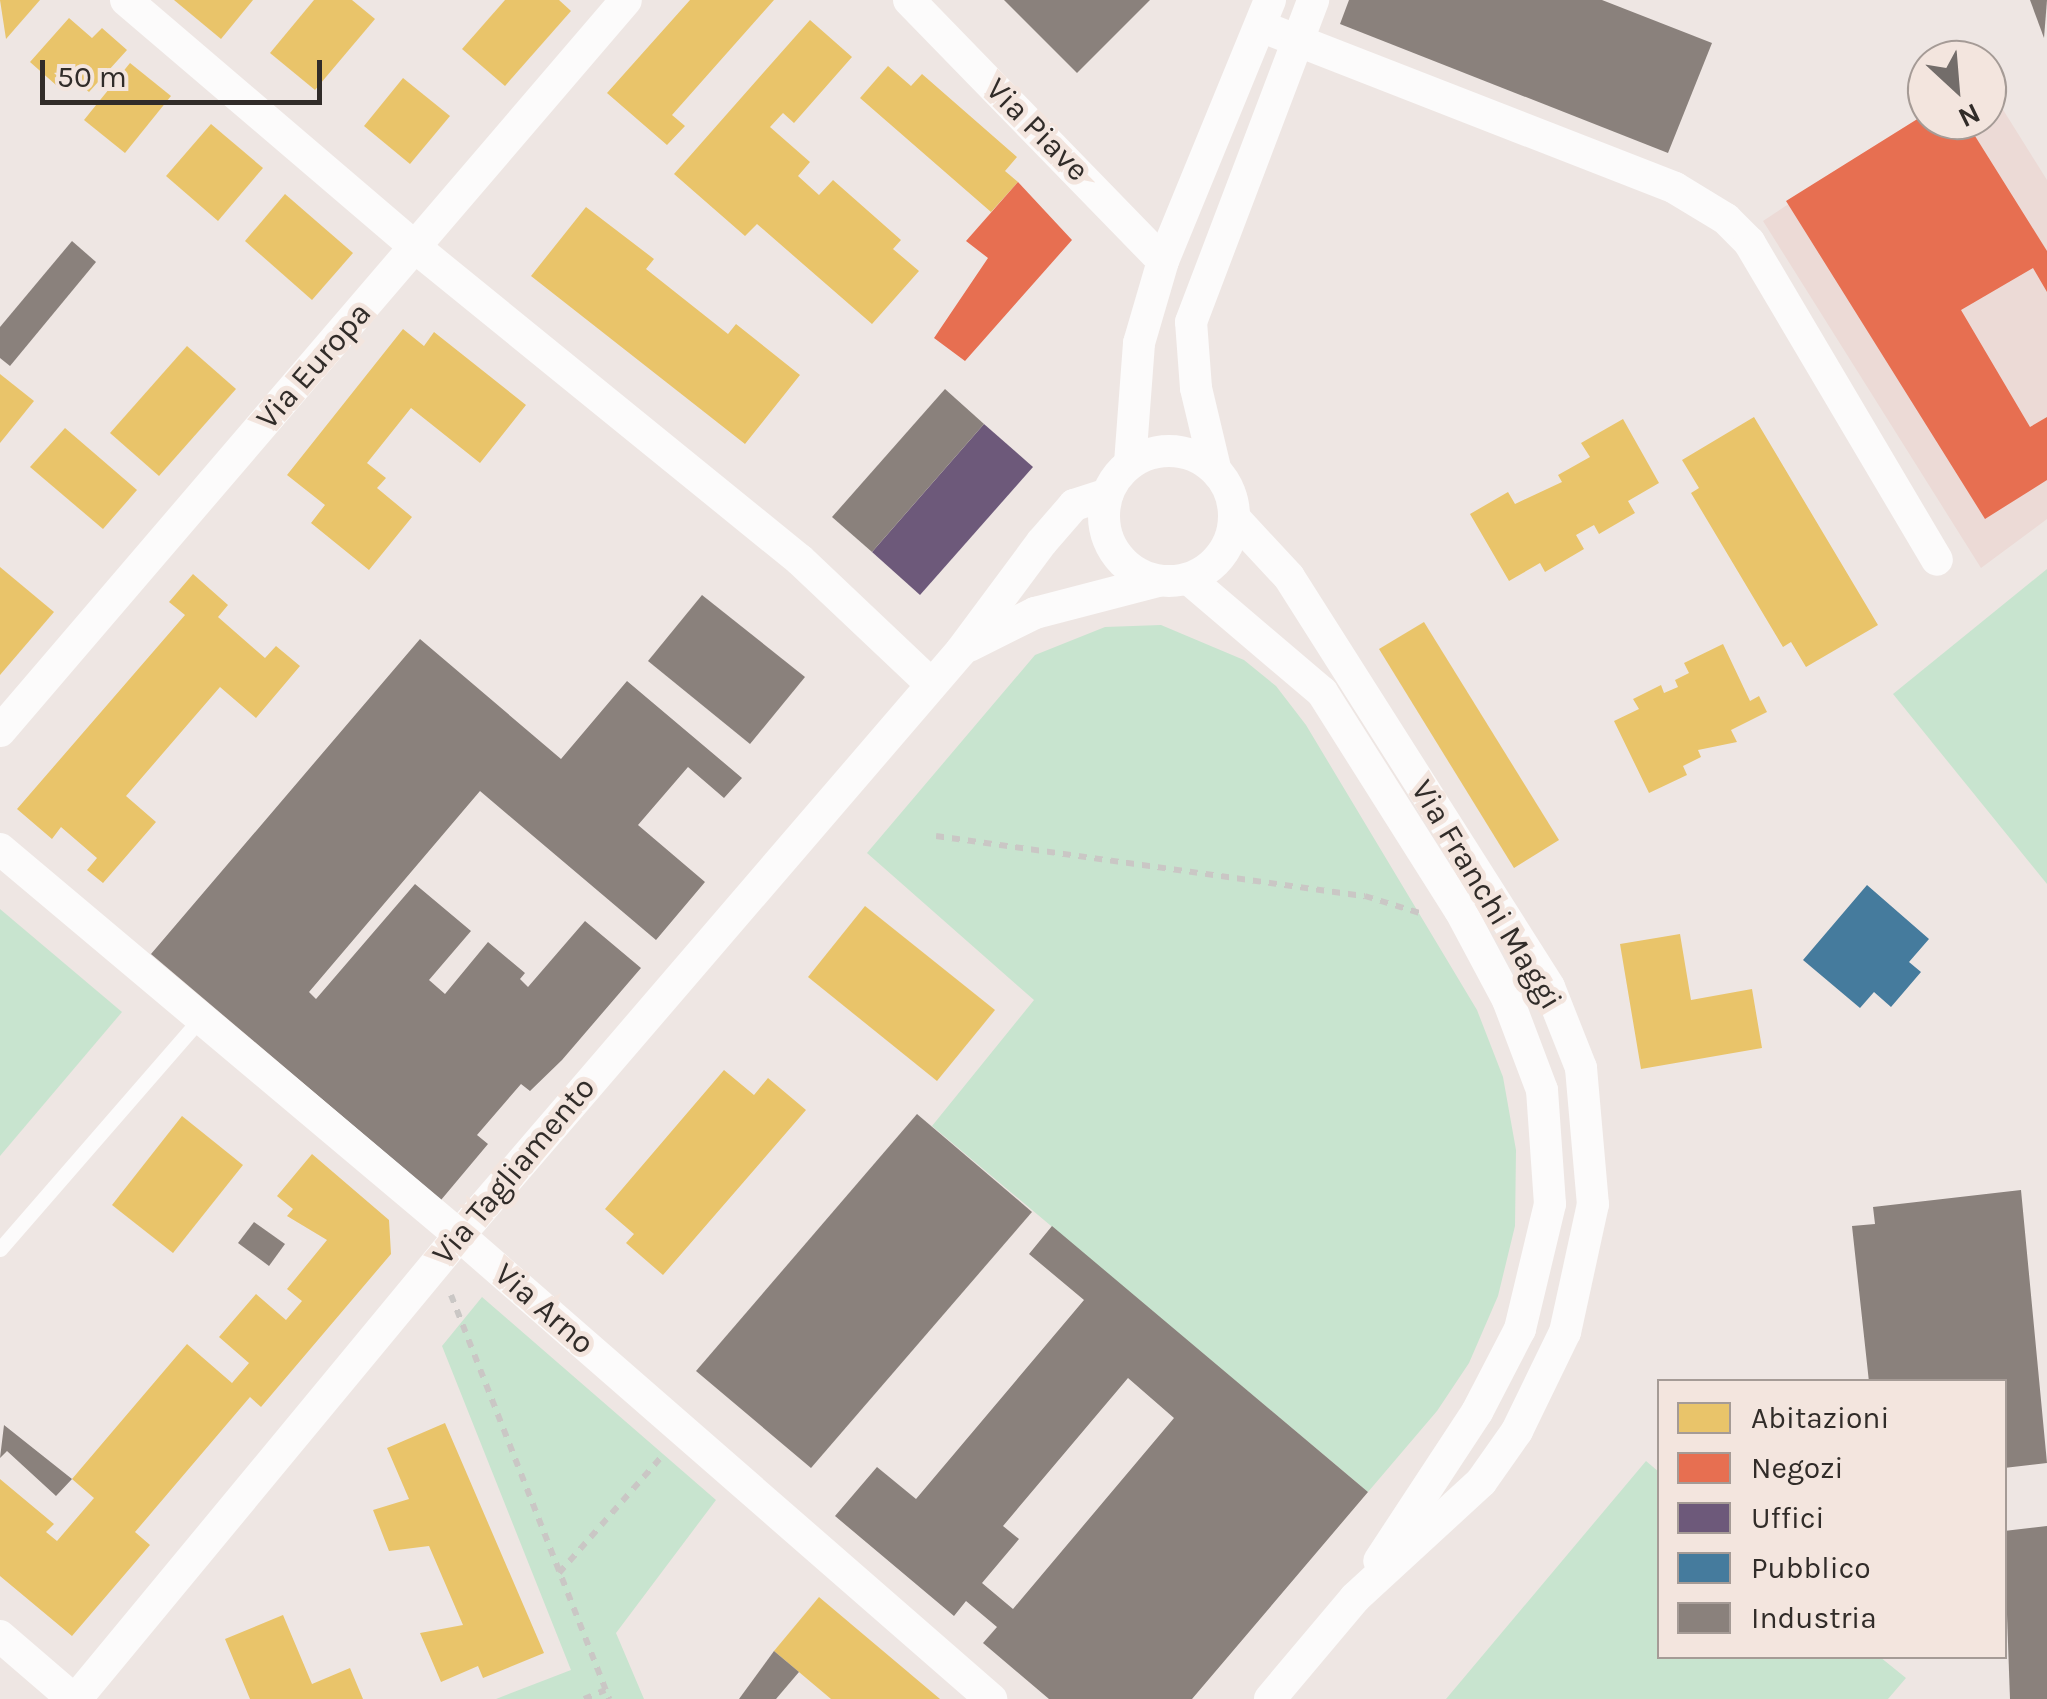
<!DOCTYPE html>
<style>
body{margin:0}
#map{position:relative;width:2047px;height:1699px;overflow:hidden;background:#eee6e3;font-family:Karla,sans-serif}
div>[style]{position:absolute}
.commercial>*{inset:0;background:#ecdad6}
.green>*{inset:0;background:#c8e4cf}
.homes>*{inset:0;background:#e9c46a}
.shops>*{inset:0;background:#e76f51}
.offices>*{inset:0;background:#6d597a}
.public>*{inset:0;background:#457b9d}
.industry>*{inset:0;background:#8a817c}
.path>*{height:6px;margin-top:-3px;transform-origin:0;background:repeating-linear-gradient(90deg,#cac7c5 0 8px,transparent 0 16px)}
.lane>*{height:15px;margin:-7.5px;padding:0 7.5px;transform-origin:7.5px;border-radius:7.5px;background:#fcfbfb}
.street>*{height:32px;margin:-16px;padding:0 16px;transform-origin:16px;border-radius:16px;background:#fcfbfb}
.street>.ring{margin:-16px;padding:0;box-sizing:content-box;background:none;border:32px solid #fcfbfb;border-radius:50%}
span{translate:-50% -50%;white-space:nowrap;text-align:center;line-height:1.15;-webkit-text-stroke:10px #f3e5de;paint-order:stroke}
.street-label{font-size:32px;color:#312c29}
.legend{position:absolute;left:1657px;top:1379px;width:350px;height:280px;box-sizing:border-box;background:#f3e5de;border:2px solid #a59b96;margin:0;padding:12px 18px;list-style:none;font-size:30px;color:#312c29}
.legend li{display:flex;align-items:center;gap:20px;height:50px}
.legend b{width:50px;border:2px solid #a59b96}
.north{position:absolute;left:1907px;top:40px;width:100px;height:100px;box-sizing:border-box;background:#f3e5de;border:2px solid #a59b96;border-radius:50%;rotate:154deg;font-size:28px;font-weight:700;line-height:40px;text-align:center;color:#312c29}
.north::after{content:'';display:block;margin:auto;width:35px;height:45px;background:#736d6a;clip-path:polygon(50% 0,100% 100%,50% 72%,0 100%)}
.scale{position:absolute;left:40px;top:60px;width:282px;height:45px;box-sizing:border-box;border:5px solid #312c29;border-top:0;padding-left:12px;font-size:30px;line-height:35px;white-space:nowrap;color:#312c29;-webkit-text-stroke:8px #f3e5de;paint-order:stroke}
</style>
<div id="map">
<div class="commercial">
<div style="clip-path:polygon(1987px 84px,2047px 180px,2047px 519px,1981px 568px,1763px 221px,1927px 113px,1927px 120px,1987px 120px)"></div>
</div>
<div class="green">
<div style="clip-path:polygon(2047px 569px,2047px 884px,1893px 694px)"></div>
<div style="clip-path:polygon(1161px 625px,1244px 660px,1276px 686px,1306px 725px,1477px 1010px,1503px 1077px,1516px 1150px,1515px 1226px,1498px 1296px,1469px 1363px,1437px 1411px,1368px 1492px,932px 1126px,1034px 1000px,867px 853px,1035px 655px,1105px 627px)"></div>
<div style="clip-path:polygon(0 909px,122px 1012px,0 1156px)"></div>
<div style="clip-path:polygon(482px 1297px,716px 1500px,616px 1633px,644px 1699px,496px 1699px,571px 1670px,442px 1346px)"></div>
<div style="clip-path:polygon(1646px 1461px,1659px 1472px,1660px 1656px,1880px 1657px,1906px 1678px,1888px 1699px,1446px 1699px)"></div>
</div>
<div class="homes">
<div style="clip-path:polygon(0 0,40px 0,6px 39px)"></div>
<div style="clip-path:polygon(174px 0,253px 0,221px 39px)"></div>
<div style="clip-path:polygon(314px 0,352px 0,375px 19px,315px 90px,270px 53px)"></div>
<div style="clip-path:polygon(505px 0,559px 0,571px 11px,505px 86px,462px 49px)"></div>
<div style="clip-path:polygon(690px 0,774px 0,672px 115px,685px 126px,667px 145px,607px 93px)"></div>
<div style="clip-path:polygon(69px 18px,92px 38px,102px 28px,127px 50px,89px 92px,67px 72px,56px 85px,30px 62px)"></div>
<div style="clip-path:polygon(810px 20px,852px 57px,794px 123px,783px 113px,770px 127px,810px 162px,798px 176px,819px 195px,833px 180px,901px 240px,893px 249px,919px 271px,872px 324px,757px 224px,745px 236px,674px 174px)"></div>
<div style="clip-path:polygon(130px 63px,171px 96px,125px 153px,84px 120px)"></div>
<div style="clip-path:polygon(888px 66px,911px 86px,922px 74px,1017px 157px,1005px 171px,1018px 182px,991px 212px,860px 98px)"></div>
<div style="clip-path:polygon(403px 78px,450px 116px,410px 164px,364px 126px)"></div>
<div style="clip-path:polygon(211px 124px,263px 168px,218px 221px,166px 176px)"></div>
<div style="clip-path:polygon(285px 194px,353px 253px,312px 300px,245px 241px)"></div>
<div style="clip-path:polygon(586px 207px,654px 259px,646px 269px,728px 334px,736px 324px,800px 375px,745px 444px,531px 276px)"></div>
<div style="clip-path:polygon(403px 329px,424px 346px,434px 332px,526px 405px,480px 463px,411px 408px,367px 463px,386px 478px,377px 488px,412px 517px,369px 570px,311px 523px,325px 505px,287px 475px)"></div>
<div style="clip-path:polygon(187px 346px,236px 389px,159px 476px,110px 433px)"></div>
<div style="clip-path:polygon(0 374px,34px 401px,0 443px)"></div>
<div style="clip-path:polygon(1754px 417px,1878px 625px,1806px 667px,1791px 642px,1783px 647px,1691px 493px,1699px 488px,1682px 460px)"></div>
<div style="clip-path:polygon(1623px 419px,1659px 483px,1628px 501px,1635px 513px,1599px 534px,1594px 525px,1576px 535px,1584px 549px,1545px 572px,1540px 563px,1509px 581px,1470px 514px,1508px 492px,1515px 504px,1562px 482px,1558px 475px,1590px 457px,1581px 443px)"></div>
<div style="clip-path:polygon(65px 428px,137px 490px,103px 529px,30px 467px)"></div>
<div style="clip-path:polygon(0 567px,54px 612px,0 675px)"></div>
<div style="clip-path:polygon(193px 574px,228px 605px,218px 617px,265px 658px,276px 646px,300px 666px,256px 718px,220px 687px,126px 796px,156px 822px,103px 883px,87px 870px,97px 858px,61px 827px,52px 839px,17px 809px,185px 615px,169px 602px)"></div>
<div style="clip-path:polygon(1424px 622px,1559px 840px,1514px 868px,1379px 649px)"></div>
<div style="clip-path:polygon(1723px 644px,1750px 701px,1759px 696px,1767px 712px,1731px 730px,1737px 742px,1698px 750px,1701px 757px,1683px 766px,1687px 775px,1649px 793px,1614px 721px,1639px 709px,1633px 699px,1661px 685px,1664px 693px,1678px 687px,1675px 680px,1689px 673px,1684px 663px)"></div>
<div style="clip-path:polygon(865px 906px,995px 1010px,937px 1081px,808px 977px)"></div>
<div style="clip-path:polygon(1680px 934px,1691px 1000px,1752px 989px,1762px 1048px,1641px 1069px,1620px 944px)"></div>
<div style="clip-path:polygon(724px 1070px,754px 1095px,768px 1078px,806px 1110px,663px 1275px,626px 1243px,634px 1234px,605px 1209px)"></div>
<div style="clip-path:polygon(182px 1116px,243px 1165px,173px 1253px,112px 1205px)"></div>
<div style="clip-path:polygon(312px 1154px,389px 1220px,391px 1254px,261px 1407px,250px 1397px,135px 1532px,150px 1545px,72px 1636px,0 1576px,0 1479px,54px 1524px,46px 1532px,57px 1541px,94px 1498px,72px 1479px,187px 1344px,232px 1383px,249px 1363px,219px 1337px,256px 1294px,286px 1320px,302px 1301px,287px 1289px,327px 1240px,287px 1216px,293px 1209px,277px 1196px)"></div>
<div style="clip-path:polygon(445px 1423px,544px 1653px,483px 1678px,478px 1666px,441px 1682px,420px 1633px,463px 1625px,429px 1546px,389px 1551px,373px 1510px,409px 1499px,387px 1448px)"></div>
<div style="clip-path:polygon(819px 1597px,940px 1699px,831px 1699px,774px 1651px)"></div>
<div style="clip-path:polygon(283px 1615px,312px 1684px,350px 1668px,363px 1699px,250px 1699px,225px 1639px)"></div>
</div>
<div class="shops">
<div style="clip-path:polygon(1927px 113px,1927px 120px,1965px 120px,2047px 251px,2047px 292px,2033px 268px,1961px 310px,2030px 427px,2047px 417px,2047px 480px,1985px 519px,1786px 201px)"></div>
<div style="clip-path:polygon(1018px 182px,1072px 240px,965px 361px,934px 338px,988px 258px,966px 241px)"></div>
</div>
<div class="offices">
<div style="clip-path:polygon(984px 424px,1033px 467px,920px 595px,872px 552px)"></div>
</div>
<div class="public">
<div style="clip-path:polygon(1867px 885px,1929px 939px,1909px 962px,1921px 972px,1891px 1007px,1874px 992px,1860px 1008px,1803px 960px)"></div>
</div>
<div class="industry">
<div style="clip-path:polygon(1004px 0,1150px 0,1077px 73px)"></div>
<div style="clip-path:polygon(1349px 0,1602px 0,1712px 43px,1668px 153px,1340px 24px)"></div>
<div style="clip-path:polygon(2030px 0,2047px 0,2044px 38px)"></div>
<div style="clip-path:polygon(72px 241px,96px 262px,10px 366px,0 358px,0 327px)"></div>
<div style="clip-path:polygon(945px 389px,984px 424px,872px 552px,832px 517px)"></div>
<div style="clip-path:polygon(702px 595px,805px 677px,750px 744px,648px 661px)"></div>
<div style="clip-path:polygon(420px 639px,561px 759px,627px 681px,742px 778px,724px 798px,688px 767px,638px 825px,705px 882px,656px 940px,480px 791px,309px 992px,316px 999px,415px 884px,471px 931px,429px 980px,445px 994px,488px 942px,525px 973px,520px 979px,528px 987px,585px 921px,641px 968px,562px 1060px,530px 1091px,521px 1084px,477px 1135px,488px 1144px,441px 1200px,151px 954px)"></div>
<div style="clip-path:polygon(917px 1114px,1032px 1212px,811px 1468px,696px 1371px)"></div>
<div style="clip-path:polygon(2021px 1190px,2047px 1463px,2004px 1468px,2004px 1382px,1869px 1382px,1852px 1226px,1875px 1224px,1873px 1207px)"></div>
<div style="clip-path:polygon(254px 1222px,285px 1244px,269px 1266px,238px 1243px)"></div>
<div style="clip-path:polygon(evenodd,1052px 1226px,1368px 1492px,1192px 1699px,1049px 1699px,983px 1643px,997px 1627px,966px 1601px,954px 1616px,835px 1516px,877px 1467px,916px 1499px,1084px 1300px,1029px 1254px,1052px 1226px,1128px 1378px,1174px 1418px,1013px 1609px,982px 1583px,1019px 1539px,1003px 1526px,1128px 1378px)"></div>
<div style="clip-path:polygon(4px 1425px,72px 1479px,56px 1496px,7px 1451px,0 1458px)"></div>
<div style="clip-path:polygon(2047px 1526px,2047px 1699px,2010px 1699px,2004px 1531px)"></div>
<div style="clip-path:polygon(774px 1651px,799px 1672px,776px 1699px,739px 1699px)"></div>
</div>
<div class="path">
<div style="left:936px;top:836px;width:433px;rotate:8deg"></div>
<div style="left:1365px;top:896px;width:61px;rotate:17.2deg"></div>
<div style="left:451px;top:1295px;width:434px;rotate:68.6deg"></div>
<div style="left:559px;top:1573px;width:157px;rotate:-48.6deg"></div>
<div style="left:584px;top:1699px;width:23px;rotate:-23deg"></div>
</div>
<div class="lane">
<div style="left:0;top:1249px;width:306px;rotate:-49deg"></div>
</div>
<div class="street">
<div style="left:126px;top:0;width:382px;rotate:40.5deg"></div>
<div style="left:416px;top:248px;width:495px;rotate:39.1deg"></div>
<div style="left:800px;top:560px;width:178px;rotate:43.4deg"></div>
<div style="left:909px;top:0;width:364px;rotate:45.8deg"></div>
<div style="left:1260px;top:26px;width:445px;rotate:21.3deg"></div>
<div style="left:1675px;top:188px;width:60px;rotate:31.3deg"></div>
<div style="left:1726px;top:219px;width:33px;rotate:45deg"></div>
<div style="left:1749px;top:242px;width:369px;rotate:59.4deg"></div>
<div class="ring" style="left:1104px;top:451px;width:98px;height:98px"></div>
<div style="left:1130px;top:463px;width:120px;rotate:-85.7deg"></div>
<div style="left:1139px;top:343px;width:85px;rotate:-73.7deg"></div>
<div style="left:1163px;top:261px;width:282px;rotate:-67.7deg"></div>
<div style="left:1215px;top:468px;width:82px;rotate:-103.4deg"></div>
<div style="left:1196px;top:388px;width:66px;rotate:-94.3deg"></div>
<div style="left:1191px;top:322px;width:344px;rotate:-69.2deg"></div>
<div style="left:1237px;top:521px;width:76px;rotate:47.1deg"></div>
<div style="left:1289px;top:577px;width:485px;rotate:57.6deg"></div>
<div style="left:1549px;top:987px;width:87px;rotate:68.4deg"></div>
<div style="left:1581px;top:1068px;width:137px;rotate:85deg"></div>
<div style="left:1593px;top:1204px;width:131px;rotate:102.3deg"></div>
<div style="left:1565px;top:1332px;width:110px;rotate:115.9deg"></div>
<div style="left:1517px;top:1431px;width:62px;rotate:125.2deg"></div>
<div style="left:1481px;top:1482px;width:171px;rotate:137.4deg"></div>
<div style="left:1355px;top:1598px;width:132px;rotate:130.1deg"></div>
<div style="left:1189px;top:579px;width:175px;rotate:40.4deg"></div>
<div style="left:1322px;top:692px;width:258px;rotate:57.7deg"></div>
<div style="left:1460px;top:910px;width:102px;rotate:61.9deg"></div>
<div style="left:1508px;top:1000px;width:96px;rotate:69.3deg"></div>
<div style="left:1542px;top:1090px;width:114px;rotate:86deg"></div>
<div style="left:1550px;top:1204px;width:129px;rotate:103.5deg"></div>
<div style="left:1520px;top:1329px;width:93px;rotate:117.4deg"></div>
<div style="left:1477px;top:1412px;width:178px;rotate:123.3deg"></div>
<div style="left:969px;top:646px;width:74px;rotate:-26.6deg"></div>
<div style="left:1035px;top:613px;width:127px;rotate:-14.6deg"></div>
<div style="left:0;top:731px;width:962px;rotate:-49.42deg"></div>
<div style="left:0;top:849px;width:601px;rotate:40.07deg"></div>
<div style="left:460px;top:1236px;width:705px;rotate:41.09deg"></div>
<div style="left:0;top:1636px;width:96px;rotate:40.8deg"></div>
<div style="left:76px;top:1699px;width:623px;rotate:-50.41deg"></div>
<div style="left:473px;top:1219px;width:749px;rotate:-49.33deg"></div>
<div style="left:961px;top:651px;width:136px;rotate:-53.4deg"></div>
<div style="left:1042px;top:542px;width:49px;rotate:-49.1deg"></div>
<div style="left:1074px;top:505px;width:35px;rotate:-18deg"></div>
</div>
<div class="street-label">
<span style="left:1037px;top:130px;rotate:45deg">Via Piave</span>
<span style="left:314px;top:366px;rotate:-49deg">Via Europa</span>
<span style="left:1486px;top:895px;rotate:59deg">Via Franchi Maggi</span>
<span style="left:514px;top:1171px;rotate:-50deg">Via Tagliamento</span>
<span style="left:544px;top:1309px;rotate:41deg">Via Arno</span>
</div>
<ul class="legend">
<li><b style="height:28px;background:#e9c46a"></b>Abitazioni</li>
<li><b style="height:28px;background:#e76f51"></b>Negozi</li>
<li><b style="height:28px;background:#6d597a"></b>Uffici</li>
<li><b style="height:28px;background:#457b9d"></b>Pubblico</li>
<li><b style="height:28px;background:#8a817c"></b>Industria</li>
</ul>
<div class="north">N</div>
<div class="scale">50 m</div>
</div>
